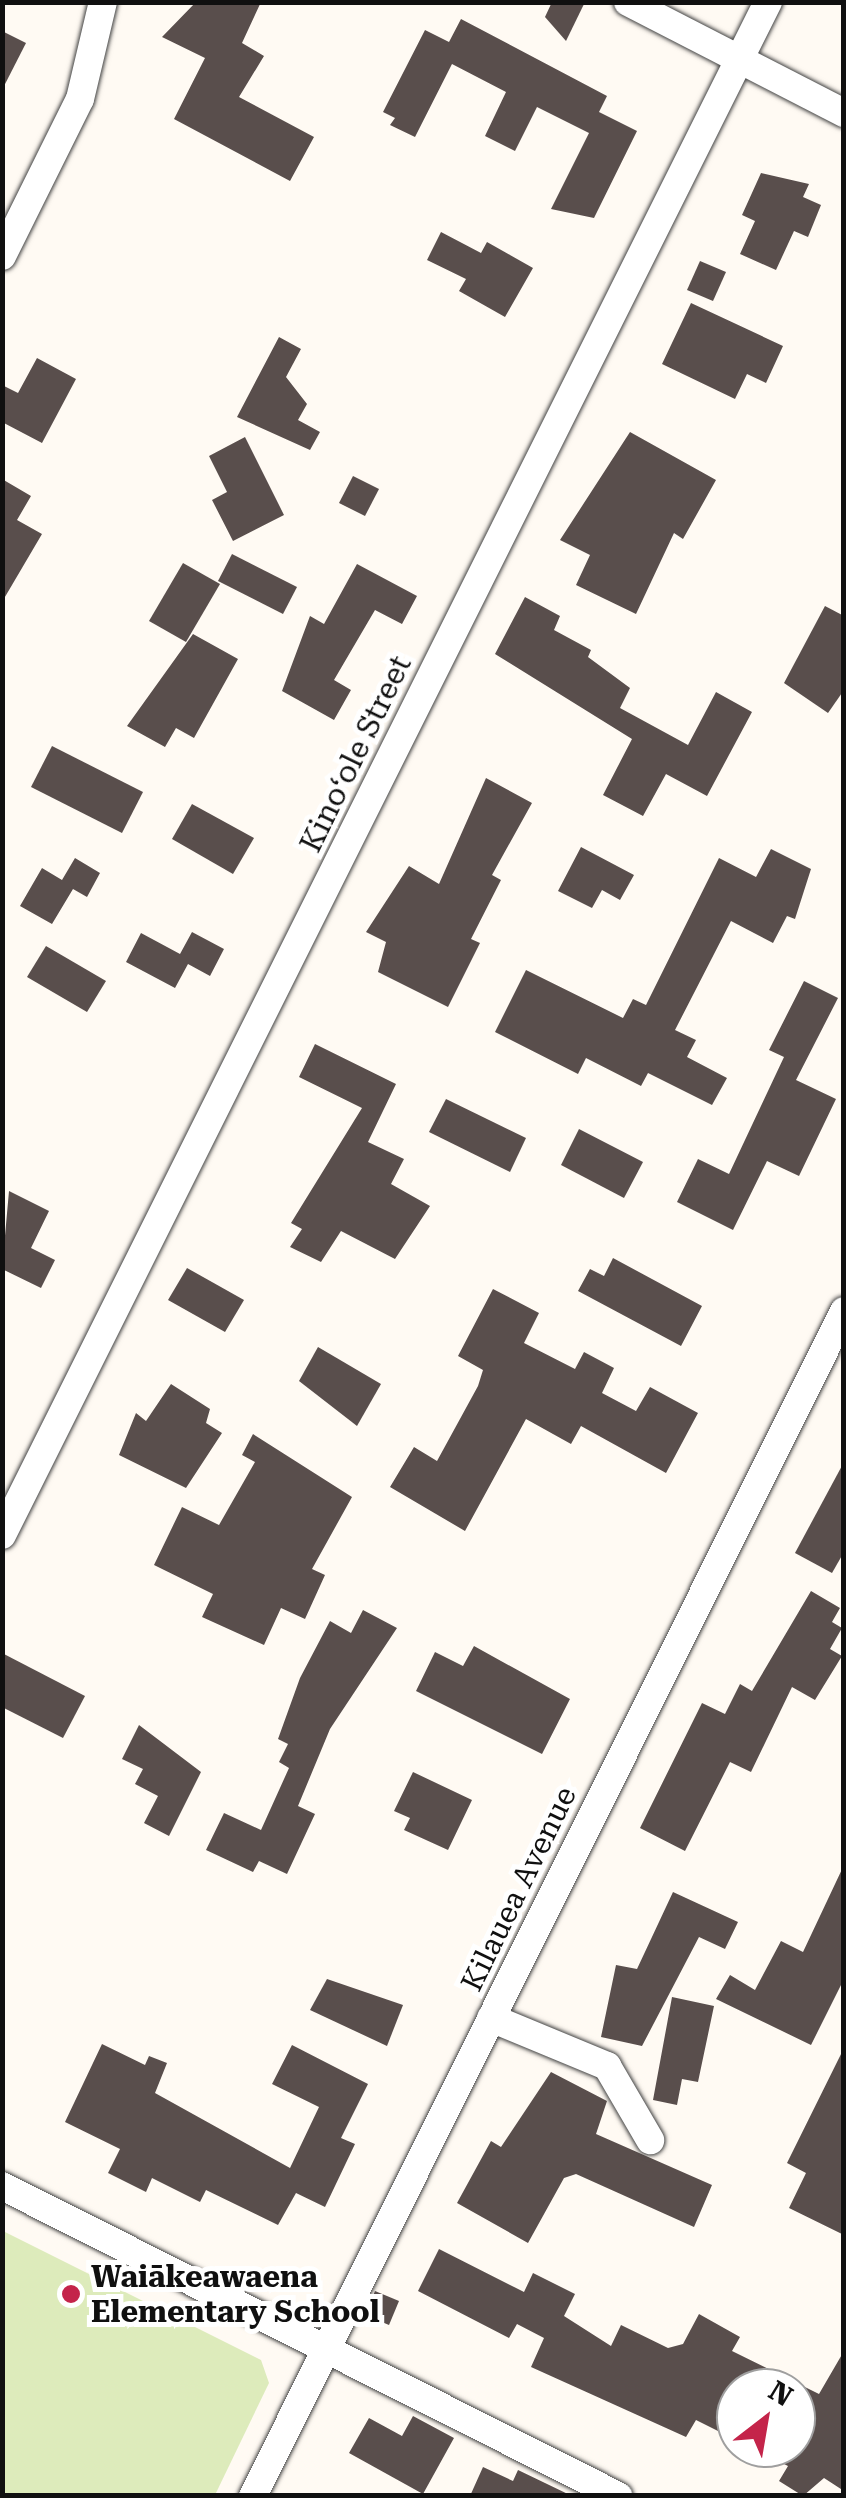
<!DOCTYPE html>
<meta charset="utf-8">
<style>
body{margin:0}
#map{position:relative;width:846px;height:2498px;overflow:hidden;background:#fffaf3;font-family:"Roboto Serif",serif}
div>[style]{position:absolute}
.green>*{inset:0;background:#ddebbb}
.building>*{inset:0;background:#594e4c}
.roads{filter:drop-shadow(0 0 2px #434343) drop-shadow(0 0 2px #434343)}
.minor>*{height:28px;margin:-14px;padding:0 14px;transform-origin:14px;border-radius:14px;background:#fff}
.dots>*{width:28px;height:28px;translate:-50% -50%;box-sizing:border-box;border:5px solid #fff;border-radius:50%}
span{translate:-50% -50%;white-space:nowrap;text-align:center;line-height:1.15;-webkit-text-stroke:10px #fff;paint-order:stroke}
.street-label{font-size:30px;color:#101010}
.poi-label{font-size:30px;color:#101010;font-weight:700}
.left{translate:0 -50%;text-align:left}
.frame{position:absolute;inset:0;border:5px solid #101010;pointer-events:none}
.north{position:absolute;left:716px;top:2368px;width:100px;height:100px;box-sizing:border-box;background:#fff;border:2px solid #9f9f9f;border-radius:50%;rotate:31deg;font-size:28px;font-weight:700;line-height:40px;text-align:center;color:#101010}
.north::after{content:'';display:block;margin:auto;width:35px;height:45px;background:#c4244a;clip-path:polygon(50% 0,100% 100%,50% 72%,0 100%)}
</style>
<div id="map">
<div class="green">
<div style="clip-path:polygon(3px 2231px,261px 2360px,269px 2383px,215px 2495px,3px 2495px)"></div>
</div>
<div class="building">
<div style="clip-path:polygon(196px 2px,261px 2px,242px 43px,264px 56px,239px 97px,314px 137px,290px 181px,174px 119px,205px 58px,162px 37px)"></div>
<div style="clip-path:polygon(552px 2px,585px 2px,566px 41px,545px 17px)"></div>
<div style="clip-path:polygon(461px 19px,607px 96px,599px 112px,637px 131px,594px 218px,551px 209px,589px 133px,537px 107px,515px 151px,485px 136px,506px 92px,452px 64px,415px 137px,390px 125px,395px 118px,383px 112px,425px 30px,449px 42px)"></div>
<div style="clip-path:polygon(2px 31px,26px 43px,2px 90px)"></div>
<div style="clip-path:polygon(761px 173px,809px 184px,803px 197px,821px 205px,808px 237px,794px 231px,776px 270px,740px 254px,755px 221px,742px 215px)"></div>
<div style="clip-path:polygon(441px 232px,481px 253px,487px 242px,533px 268px,505px 317px,459px 291px,466px 279px,427px 260px)"></div>
<div style="clip-path:polygon(700px 261px,726px 272px,713px 301px,687px 290px)"></div>
<div style="clip-path:polygon(691px 303px,783px 346px,766px 383px,747px 374px,735px 399px,662px 364px)"></div>
<div style="clip-path:polygon(279px 337px,301px 349px,286px 377px,307px 404px,298px 420px,320px 432px,310px 450px,237px 417px)"></div>
<div style="clip-path:polygon(37px 358px,76px 379px,42px 443px,2px 422px,2px 385px,18px 393px)"></div>
<div style="clip-path:polygon(630px 432px,716px 480px,683px 539px,674px 533px,636px 614px,576px 585px,590px 555px,560px 540px)"></div>
<div style="clip-path:polygon(245px 437px,284px 515px,233px 541px,212px 500px,227px 492px,209px 456px)"></div>
<div style="clip-path:polygon(353px 476px,379px 489px,365px 516px,339px 503px)"></div>
<div style="clip-path:polygon(2px 479px,31px 496px,17px 520px,42px 534px,2px 602px)"></div>
<div style="clip-path:polygon(232px 554px,297px 587px,283px 614px,218px 581px)"></div>
<div style="clip-path:polygon(183px 563px,220px 584px,186px 642px,149px 621px)"></div>
<div style="clip-path:polygon(357px 564px,417px 596px,402px 624px,375px 610px,334px 680px,351px 690px,334px 720px,282px 691px,310px 616px,324px 624px)"></div>
<div style="clip-path:polygon(525px 597px,560px 616px,554px 630px,591px 650px,588px 657px,630px 688px,620px 708px,688px 745px,716px 692px,752px 712px,707px 796px,666px 774px,643px 816px,603px 795px,632px 739px,495px 654px)"></div>
<div style="clip-path:polygon(825px 606px,844px 616px,844px 690px,828px 713px,784px 683px)"></div>
<div style="clip-path:polygon(193px 634px,238px 659px,194px 738px,176px 728px,165px 747px,127px 726px)"></div>
<div style="clip-path:polygon(52px 746px,143px 792px,122px 833px,31px 787px)"></div>
<div style="clip-path:polygon(486px 778px,532px 803px,492px 875px,501px 880px,471px 939px,480px 943px,448px 1007px,378px 972px,386px 942px,366px 932px,409px 866px,439px 884px)"></div>
<div style="clip-path:polygon(192px 804px,254px 838px,233px 874px,172px 839px)"></div>
<div style="clip-path:polygon(581px 847px,634px 875px,620px 900px,602px 890px,592px 908px,558px 891px)"></div>
<div style="clip-path:polygon(771px 849px,811px 869px,795px 919px,787px 916px,773px 943px,731px 921px,675px 1030px,696px 1040px,687px 1057px,727px 1078px,712px 1105px,648px 1073px,641px 1086px,586px 1058px,578px 1074px,495px 1032px,526px 970px,623px 1018px,633px 999px,646px 1005px,719px 858px,756px 877px)"></div>
<div style="clip-path:polygon(75px 858px,100px 873px,87px 897px,73px 889px,52px 924px,20px 906px,42px 868px,62px 880px)"></div>
<div style="clip-path:polygon(192px 932px,224px 949px,210px 976px,188px 964px,175px 988px,126px 962px,141px 933px,180px 954px)"></div>
<div style="clip-path:polygon(46px 946px,106px 981px,87px 1012px,27px 977px)"></div>
<div style="clip-path:polygon(804px 981px,838px 998px,796px 1080px,836px 1099px,799px 1176px,767px 1161px,733px 1230px,677px 1202px,698px 1159px,729px 1174px,784px 1057px,769px 1050px)"></div>
<div style="clip-path:polygon(315px 1044px,396px 1084px,368px 1142px,404px 1159px,391px 1184px,430px 1206px,395px 1259px,341px 1231px,321px 1262px,290px 1247px,302px 1229px,291px 1223px,362px 1108px,299px 1077px)"></div>
<div style="clip-path:polygon(446px 1099px,526px 1138px,510px 1172px,429px 1132px)"></div>
<div style="clip-path:polygon(579px 1129px,643px 1162px,624px 1198px,561px 1165px)"></div>
<div style="clip-path:polygon(9px 1191px,49px 1211px,31px 1248px,55px 1260px,41px 1288px,2px 1269px)"></div>
<div style="clip-path:polygon(613px 1258px,702px 1306px,681px 1346px,578px 1291px,590px 1269px,604px 1276px)"></div>
<div style="clip-path:polygon(187px 1268px,244px 1300px,225px 1332px,168px 1300px)"></div>
<div style="clip-path:polygon(493px 1289px,539px 1313px,524px 1343px,575px 1369px,584px 1352px,614px 1368px,602px 1393px,636px 1411px,650px 1387px,698px 1413px,666px 1473px,581px 1426px,571px 1444px,526px 1419px,465px 1531px,390px 1487px,414px 1447px,437px 1461px,478px 1386px,483px 1370px,458px 1356px)"></div>
<div style="clip-path:polygon(318px 1347px,381px 1384px,357px 1426px,299px 1381px)"></div>
<div style="clip-path:polygon(171px 1384px,210px 1409px,206px 1423px,222px 1433px,186px 1488px,119px 1455px,136px 1413px,146px 1421px)"></div>
<div style="clip-path:polygon(253px 1434px,352px 1497px,312px 1569px,325px 1575px,305px 1619px,281px 1608px,264px 1645px,202px 1617px,213px 1594px,154px 1565px,182px 1507px,219px 1525px,255px 1462px,242px 1455px)"></div>
<div style="clip-path:polygon(844px 1462px,844px 1552px,832px 1573px,795px 1553px)"></div>
<div style="clip-path:polygon(811px 1591px,840px 1608px,832px 1622px,842px 1628px,830px 1649px,842px 1656px,815px 1700px,792px 1687px,751px 1772px,730px 1762px,685px 1851px,640px 1828px,702px 1703px,725px 1714px,740px 1684px,752px 1691px)"></div>
<div style="clip-path:polygon(363px 1610px,397px 1628px,330px 1729px,298px 1806px,315px 1814px,287px 1874px,259px 1861px,253px 1872px,206px 1850px,224px 1813px,261px 1830px,289px 1768px,279px 1762px,288px 1744px,278px 1739px,300px 1678px,330px 1621px,351px 1633px)"></div>
<div style="clip-path:polygon(474px 1646px,570px 1699px,542px 1754px,416px 1691px,435px 1652px,463px 1666px)"></div>
<div style="clip-path:polygon(2px 1653px,85px 1696px,63px 1738px,2px 1707px)"></div>
<div style="clip-path:polygon(139px 1725px,201px 1772px,169px 1836px,144px 1823px,158px 1796px,135px 1784px,143px 1769px,122px 1759px)"></div>
<div style="clip-path:polygon(413px 1772px,472px 1800px,448px 1850px,404px 1830px,410px 1818px,394px 1811px)"></div>
<div style="clip-path:polygon(844px 1865px,844px 1979px,811px 2045px,716px 1999px,730px 1975px,755px 1990px,781px 1941px,803px 1952px)"></div>
<div style="clip-path:polygon(673px 1892px,738px 1922px,725px 1949px,699px 1937px,642px 2046px,601px 2037px,616px 1965px,637px 1969px)"></div>
<div style="clip-path:polygon(327px 1979px,403px 2005px,387px 2046px,310px 2010px)"></div>
<div style="clip-path:polygon(672px 1997px,714px 2006px,698px 2082px,682px 2079px,677px 2105px,653px 2100px)"></div>
<div style="clip-path:polygon(102px 2044px,145px 2065px,149px 2056px,167px 2063px,155px 2093px,290px 2168px,319px 2107px,272px 2084px,292px 2045px,368px 2084px,341px 2138px,355px 2144px,325px 2207px,296px 2193px,278px 2225px,206px 2190px,200px 2202px,152px 2178px,146px 2192px,108px 2173px,120px 2149px,65px 2122px)"></div>
<div style="clip-path:polygon(844px 2048px,844px 2235px,789px 2208px,806px 2173px,787px 2163px)"></div>
<div style="clip-path:polygon(551px 2072px,607px 2101px,596px 2134px,712px 2185px,694px 2227px,576px 2174px,564px 2178px,528px 2243px,457px 2203px,491px 2141px,501px 2147px)"></div>
<div style="clip-path:polygon(439px 2249px,524px 2292px,533px 2273px,575px 2294px,564px 2316px,611px 2346px,621px 2325px,668px 2348px,683px 2344px,699px 2314px,740px 2337px,732px 2351px,819px 2394px,844px 2351px,844px 2491px,824px 2478px,803px 2496px,779px 2481px,788px 2466px,776px 2460px,796px 2448px,796px 2388px,736px 2388px,736px 2440px,696px 2420px,686px 2437px,531px 2367px,544px 2338px,517px 2324px,509px 2338px,418px 2291px)"></div>
<div style="clip-path:polygon(375px 2291px,399px 2301px,389px 2325px,365px 2315px)"></div>
<div style="clip-path:polygon(413px 2416px,454px 2438px,423px 2494px,349px 2453px,369px 2418px,402px 2436px)"></div>
<div style="clip-path:polygon(483px 2467px,513px 2481px,518px 2470px,572px 2496px,470px 2496px)"></div>
</div>
<div class="roads">
<div class="minor">
<div style="left:628px;top:2px;width:243px;rotate:27.2deg"></div>
<div style="left:2px;top:256px;width:175px;rotate:-63.6deg"></div>
<div style="left:80px;top:99px;width:100px;rotate:-76.7deg"></div>
<div style="left:2px;top:1535px;width:1714px;rotate:-63.45deg"></div>
<div style="left:491px;top:2018px;width:126px;rotate:22.5deg"></div>
<div style="left:607px;top:2066px;width:86px;rotate:59.8deg"></div>
<div style="left:2px;top:2186px;width:690px;rotate:26.71deg"></div>
<div style="left:253px;top:2496px;width:1324px;rotate:-63.49deg"></div>
</div>
</div>
<div class="dots">
<div style="left:71px;top:2294px;background:#c4244a"></div>
</div>
<div class="street-label">
<span style="left:356px;top:754px;rotate:-64deg">Kinoʻole Street</span>
<span style="left:519px;top:1889px;rotate:-64deg">Kilauea Avenue</span>
</div>
<div class="poi-label">
<span class="left" style="left:91px;top:2294px">Waiākeawaena<br>Elementary School</span>
</div>
<div class="frame"></div>
<div class="north">N</div>
</div>
